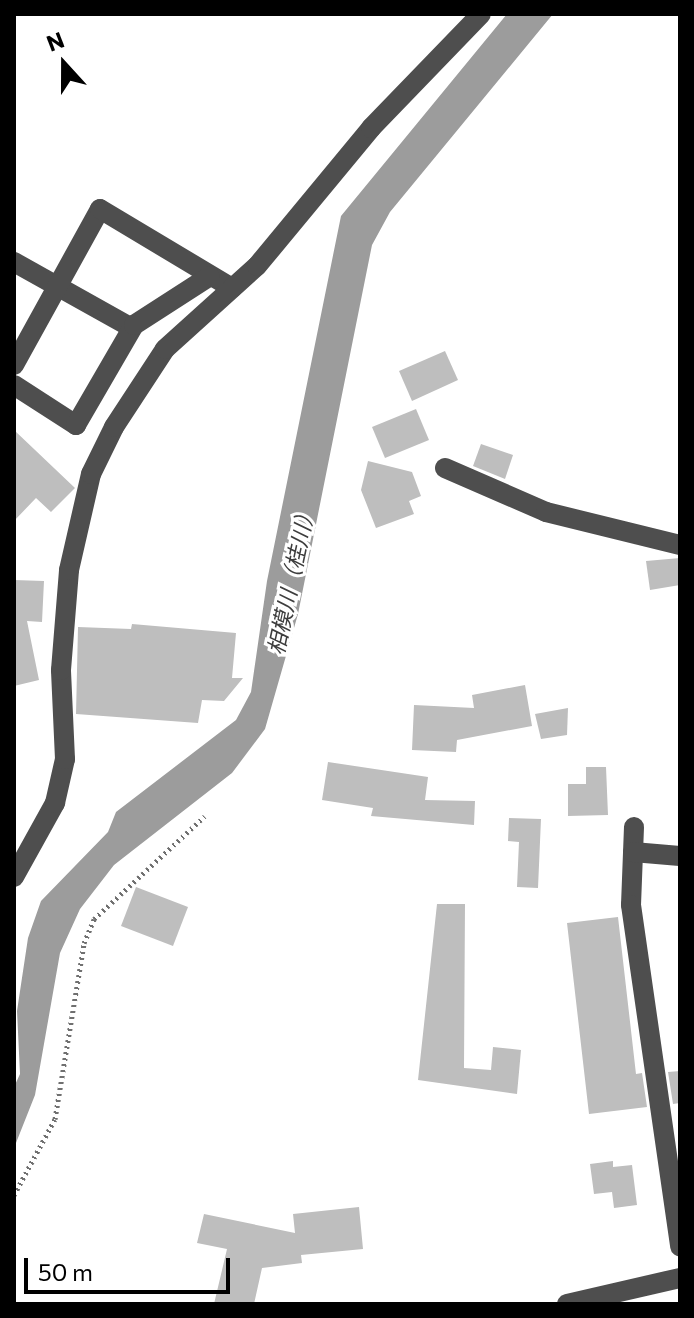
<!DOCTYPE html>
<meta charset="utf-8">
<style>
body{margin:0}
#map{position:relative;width:694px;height:1318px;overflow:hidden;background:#fff;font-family:Commissioner,"Noto Sans JP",sans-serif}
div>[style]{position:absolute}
.water>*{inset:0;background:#9c9c9c}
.building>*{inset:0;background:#bebebe}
.path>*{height:5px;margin-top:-2.5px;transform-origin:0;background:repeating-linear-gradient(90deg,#707070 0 2px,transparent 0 6px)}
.minor>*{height:20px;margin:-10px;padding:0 10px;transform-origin:10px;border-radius:10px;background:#4e4e4e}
span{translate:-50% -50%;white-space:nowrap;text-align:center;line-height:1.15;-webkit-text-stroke:6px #fff;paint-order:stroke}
.water-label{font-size:22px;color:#3d3d3d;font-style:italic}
.frame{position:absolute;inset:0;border:16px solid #000;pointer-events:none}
.north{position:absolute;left:24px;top:24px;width:80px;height:80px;-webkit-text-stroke:6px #fff;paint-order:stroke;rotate:339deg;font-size:22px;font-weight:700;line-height:32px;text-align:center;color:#000}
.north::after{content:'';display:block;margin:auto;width:28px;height:36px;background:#000;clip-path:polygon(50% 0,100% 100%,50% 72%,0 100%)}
.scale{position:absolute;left:24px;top:1258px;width:206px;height:36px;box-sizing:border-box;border:4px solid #000;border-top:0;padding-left:10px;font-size:24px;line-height:28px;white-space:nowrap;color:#000;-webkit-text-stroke:6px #fff;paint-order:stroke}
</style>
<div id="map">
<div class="water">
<div style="clip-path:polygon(507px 14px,553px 14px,390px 212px,372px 245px,298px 614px,265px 729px,232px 773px,114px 865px,80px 909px,60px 953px,35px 1095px,14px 1148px,14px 1087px,20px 1074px,17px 1011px,28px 938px,41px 901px,108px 832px,116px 812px,236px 720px,251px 692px,267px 581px,341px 216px)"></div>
</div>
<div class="building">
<div style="clip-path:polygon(445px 351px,458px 380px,412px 401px,399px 371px)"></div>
<div style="clip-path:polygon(416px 409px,429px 440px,385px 458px,372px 427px)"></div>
<div style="clip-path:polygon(14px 430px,75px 488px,51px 512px,36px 498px,14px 521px)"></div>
<div style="clip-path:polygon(481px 444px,513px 455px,505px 479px,473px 466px)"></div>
<div style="clip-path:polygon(368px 461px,412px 472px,421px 496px,409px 501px,414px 514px,376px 528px,361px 490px)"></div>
<div style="clip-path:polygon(680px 558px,680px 585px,650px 590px,646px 561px)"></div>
<div style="clip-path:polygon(14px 580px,44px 581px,42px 622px,27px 621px,39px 680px,14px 686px)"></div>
<div style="clip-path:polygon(132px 624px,236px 633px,232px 678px,243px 678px,224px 701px,202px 700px,198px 723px,76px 714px,78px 627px,131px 629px)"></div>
<div style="clip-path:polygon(525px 685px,532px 726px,457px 740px,456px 752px,412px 750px,414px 705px,474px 708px,472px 695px)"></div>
<div style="clip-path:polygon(568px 708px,567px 735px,541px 739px,535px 714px)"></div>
<div style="clip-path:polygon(328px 762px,428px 777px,425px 800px,475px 801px,474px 825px,371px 816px,373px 808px,322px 800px)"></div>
<div style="clip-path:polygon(586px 767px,606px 767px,608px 815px,568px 816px,568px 784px,586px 784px)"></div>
<div style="clip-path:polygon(509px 818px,541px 819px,538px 888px,517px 887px,519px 842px,508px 841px)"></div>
<div style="clip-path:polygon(136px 887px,188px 907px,173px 946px,121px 926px)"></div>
<div style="clip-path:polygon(437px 904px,465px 904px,464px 1068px,491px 1070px,493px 1047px,521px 1050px,517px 1094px,418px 1080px)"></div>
<div style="clip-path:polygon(618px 917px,636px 1074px,642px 1073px,647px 1107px,589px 1114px,567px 923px)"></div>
<div style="clip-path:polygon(680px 1071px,680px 1103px,673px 1104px,668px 1072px)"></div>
<div style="clip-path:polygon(613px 1161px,613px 1167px,632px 1165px,637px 1205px,614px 1208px,612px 1192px,594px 1194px,590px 1164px)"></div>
<div style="clip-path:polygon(359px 1207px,363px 1249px,301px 1255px,302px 1263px,262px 1268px,254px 1304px,214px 1304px,227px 1249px,197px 1243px,204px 1214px,295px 1233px,293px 1214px)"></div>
</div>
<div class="path">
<div style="left:14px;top:1195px;width:86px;rotate:-61.7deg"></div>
<div style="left:55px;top:1119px;width:178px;rotate:-80.6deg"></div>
<div style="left:84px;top:943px;width:26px;rotate:-67deg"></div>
<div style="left:94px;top:919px;width:151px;rotate:-42.9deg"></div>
</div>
<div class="minor">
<div style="left:14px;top:262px;width:135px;rotate:29.2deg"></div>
<div style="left:14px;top:365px;width:178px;rotate:-61.1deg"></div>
<div style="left:100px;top:209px;width:154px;rotate:30.9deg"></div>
<div style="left:14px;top:385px;width:74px;rotate:32.8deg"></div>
<div style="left:76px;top:425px;width:116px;rotate:-59.9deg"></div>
<div style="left:134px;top:325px;width:90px;rotate:-32.8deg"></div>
<div style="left:445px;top:468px;width:110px;rotate:23.5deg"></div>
<div style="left:546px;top:512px;width:138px;rotate:13.8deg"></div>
<div style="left:634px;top:827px;width:78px;rotate:92.2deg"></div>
<div style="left:631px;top:905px;width:345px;rotate:81.8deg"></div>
<div style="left:633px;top:852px;width:47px;rotate:4.9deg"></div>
<div style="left:14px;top:877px;width:85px;rotate:-61deg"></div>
<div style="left:55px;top:803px;width:45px;rotate:-77.2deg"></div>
<div style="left:65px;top:759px;width:89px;rotate:-92.6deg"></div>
<div style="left:61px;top:670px;width:100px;rotate:-85.4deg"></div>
<div style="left:69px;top:570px;width:98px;rotate:-77.1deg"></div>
<div style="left:91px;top:474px;width:52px;rotate:-63.9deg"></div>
<div style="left:114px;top:427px;width:93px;rotate:-56.8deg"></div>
<div style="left:165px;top:349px;width:124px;rotate:-42.1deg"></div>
<div style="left:257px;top:266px;width:179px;rotate:-50.4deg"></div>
<div style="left:371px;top:128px;width:158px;rotate:-46deg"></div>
<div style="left:567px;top:1304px;width:116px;rotate:-13deg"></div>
</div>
<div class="water-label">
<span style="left:291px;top:579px;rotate:-78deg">相模川（桂川）</span>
</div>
<div class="frame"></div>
<div class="north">N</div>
<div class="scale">50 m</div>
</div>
